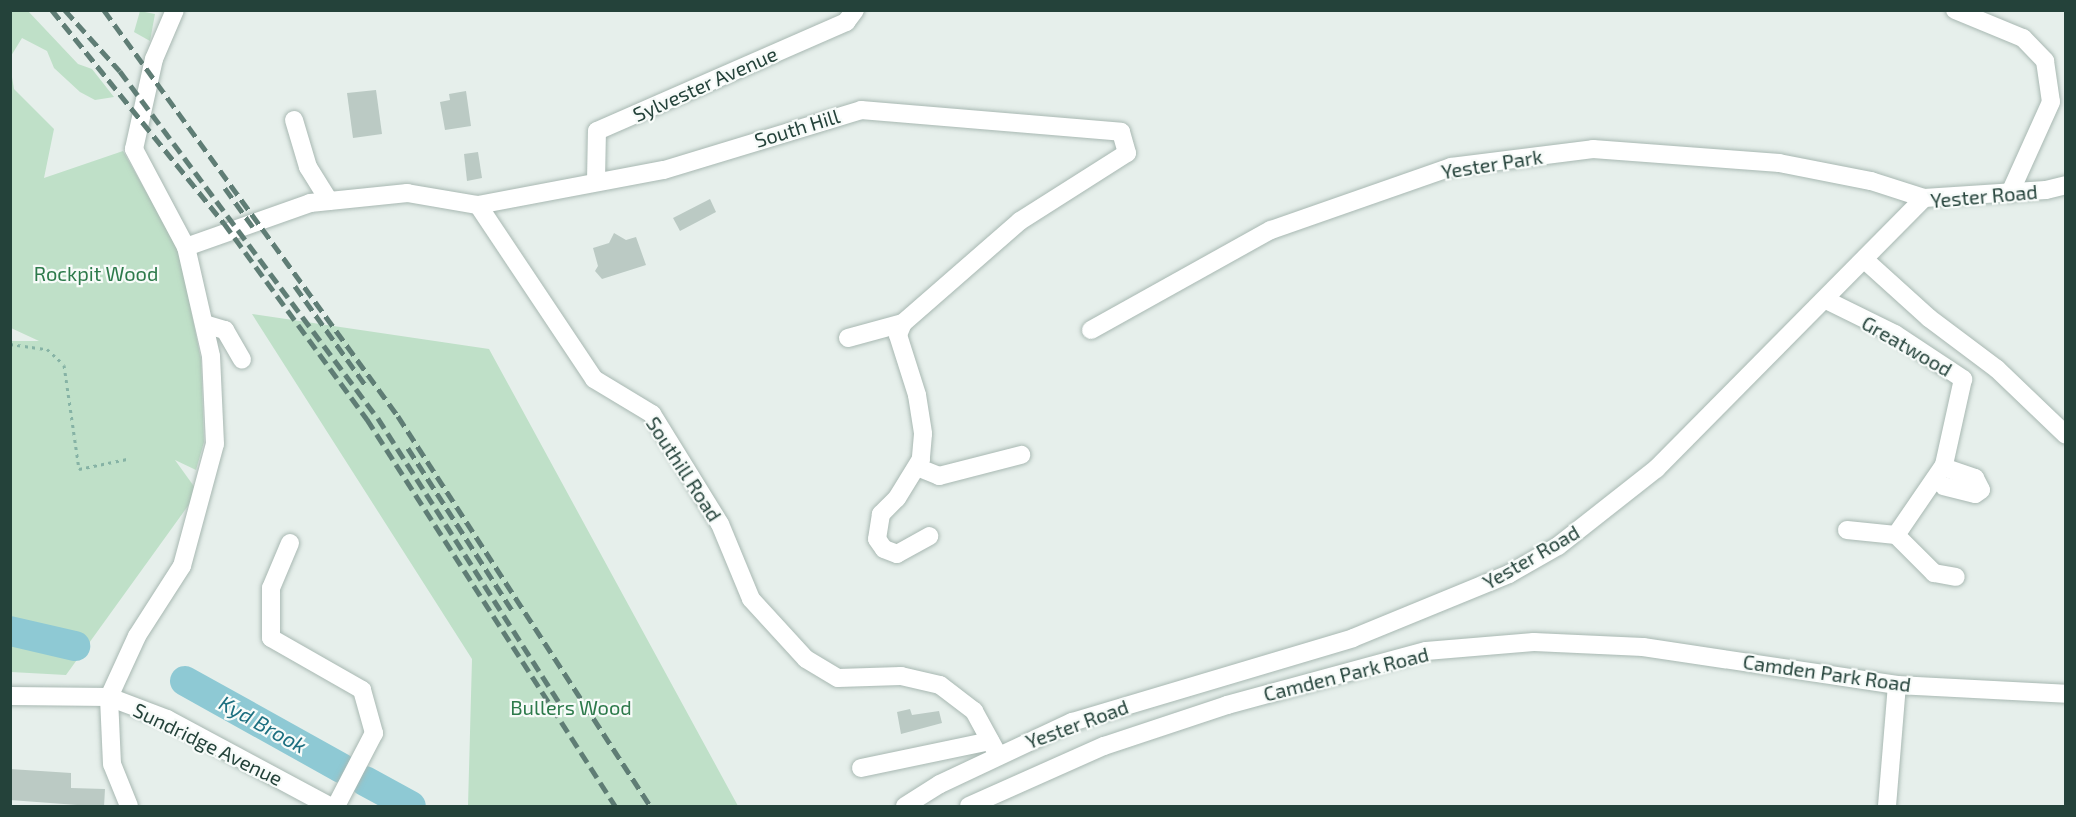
<!DOCTYPE html>
<style>
body{margin:0}
#map{position:relative;width:2076px;height:817px;overflow:hidden;background:#e6efeb;font-family:"Exo 2",sans-serif}
div>[style]{position:absolute}
.green>*{inset:0;background:#bfe0c8}
.river>*{height:30px;margin:-15px;padding:0 15px;transform-origin:15px;border-radius:15px;background:#8ec9d4}
.building>*{inset:0;background:#bbcac4}
.path>*{height:3px;margin-top:-1.5px;transform-origin:0;background:repeating-linear-gradient(90deg,#86b3a5 0 3px,transparent 0 7.5px)}
.roads{filter:drop-shadow(0 0 2px #a8b8b2) drop-shadow(0 0 2px #a8b8b2)}
.minor>*{height:18px;margin:-9px;padding:0 9px;transform-origin:9px;border-radius:9px;background:#fff}
.rail>*{height:4.5px;margin-top:-2.25px;transform-origin:0;background:repeating-linear-gradient(90deg,#5f7d75 0 12px,transparent 0 18px)}
span{translate:-50% -50%;white-space:nowrap;text-align:center;line-height:1.15;-webkit-text-stroke:4.5px #f7fbf9;paint-order:stroke}
.street-label{font-size:20px;color:#24423a}
.park-label{font-size:20px;color:#2d7a4b}
.water-label{font-size:21px;color:#1c6f80;font-style:italic}
.frame{position:absolute;inset:0;border:12px solid #24423a;pointer-events:none}
</style>
<div id="map">
<div class="green">
<div style="clip-path:polygon(11px 10px,28px 11px,78px 64px,92px 69px,114px 97px,95px 100px,80px 92px,54px 68px,47px 51px,22px 38px,11px 56px)"></div>
<div style="clip-path:polygon(140px 11px,155px 14px,150px 41px,134px 32px)"></div>
<div style="clip-path:polygon(10px 65px,14px 89px,54px 129px,44px 178px,123px 151px,179px 250px,201px 360px,204px 442px,196px 470px,175px 460px,198px 492px,66px 675px,11px 672px,11px 341px,39px 341px,11px 328px)"></div>
<div style="clip-path:polygon(252px 314px,489px 349px,738px 806px,468px 806px,472px 659px)"></div>
</div>
<div class="river">
<div style="left:10px;top:631px;width:67px;rotate:13deg"></div>
<div style="left:185px;top:681px;width:179px;rotate:29.1deg"></div>
<div style="left:365px;top:781px;width:52px;rotate:28.5deg"></div>
</div>
<div class="building">
<div style="clip-path:polygon(376px 90px,382px 134px,353px 138px,347px 93px)"></div>
<div style="clip-path:polygon(466px 91px,471px 126px,445px 130px,440px 102px,450px 100px,449px 94px)"></div>
<div style="clip-path:polygon(478px 152px,482px 178px,467px 181px,464px 154px)"></div>
<div style="clip-path:polygon(710px 199px,716px 212px,680px 231px,673px 218px)"></div>
<div style="clip-path:polygon(614px 233px,626px 240px,636px 237px,646px 265px,602px 279px,595px 271px,598px 266px,593px 248px,609px 243px)"></div>
<div style="clip-path:polygon(910px 709px,912px 715px,939px 711px,942px 723px,901px 734px,897px 712px)"></div>
<div style="clip-path:polygon(10px 769px,71px 773px,71px 788px,105px 789px,104px 807px,10px 800px)"></div>
</div>
<div class="path">
<div style="left:10px;top:344px;width:37px;rotate:8deg"></div>
<div style="left:47px;top:349px;width:23px;rotate:43deg"></div>
<div style="left:64px;top:365px;width:105px;rotate:81.8deg"></div>
<div style="left:79px;top:469px;width:49px;rotate:-11.8deg"></div>
</div>
<div class="roads">
<div class="minor">
<div style="left:1955px;top:10px;width:74px;rotate:22.4deg"></div>
<div style="left:2023px;top:38px;width:32px;rotate:46deg"></div>
<div style="left:2045px;top:61px;width:41px;rotate:81.7deg"></div>
<div style="left:2051px;top:102px;width:100px;rotate:114.3deg"></div>
<div style="left:294px;top:120px;width:49px;rotate:73.4deg"></div>
<div style="left:308px;top:167px;width:40px;rotate:58deg"></div>
<div style="left:596px;top:181px;width:50px;rotate:-88.9deg"></div>
<div style="left:597px;top:131px;width:272px;rotate:-23.6deg"></div>
<div style="left:846px;top:22px;width:15px;rotate:-53deg"></div>
<div style="left:478px;top:205px;width:189px;rotate:-10.7deg"></div>
<div style="left:664px;top:170px;width:206px;rotate:-16.9deg"></div>
<div style="left:861px;top:110px;width:261px;rotate:4.8deg"></div>
<div style="left:1121px;top:132px;width:22px;rotate:74deg"></div>
<div style="left:1127px;top:153px;width:127px;rotate:147.6deg"></div>
<div style="left:1020px;top:221px;width:155px;rotate:138.9deg"></div>
<div style="left:903px;top:323px;width:13px;rotate:113deg"></div>
<div style="left:898px;top:335px;width:63px;rotate:72.4deg"></div>
<div style="left:917px;top:395px;width:39px;rotate:81deg"></div>
<div style="left:923px;top:434px;width:25px;rotate:95deg"></div>
<div style="left:921px;top:459px;width:46px;rotate:121.6deg"></div>
<div style="left:897px;top:498px;width:23px;rotate:135deg"></div>
<div style="left:881px;top:514px;width:25px;rotate:99deg"></div>
<div style="left:877px;top:539px;width:12px;rotate:55deg"></div>
<div style="left:884px;top:549px;width:14px;rotate:21deg"></div>
<div style="left:897px;top:554px;width:37px;rotate:-29deg"></div>
<div style="left:186px;top:247px;width:132px;rotate:-19.5deg"></div>
<div style="left:310px;top:203px;width:98px;rotate:-5.9deg"></div>
<div style="left:407px;top:193px;width:72px;rotate:9.6deg"></div>
<div style="left:478px;top:205px;width:209px;rotate:56.3deg"></div>
<div style="left:594px;top:379px;width:68px;rotate:31.1deg"></div>
<div style="left:652px;top:414px;width:129px;rotate:58.3deg"></div>
<div style="left:720px;top:524px;width:81px;rotate:67.5deg"></div>
<div style="left:751px;top:599px;width:81px;rotate:47.5deg"></div>
<div style="left:806px;top:659px;width:37px;rotate:31deg"></div>
<div style="left:838px;top:678px;width:63px;rotate:-1.8deg"></div>
<div style="left:901px;top:676px;width:40px;rotate:13deg"></div>
<div style="left:940px;top:685px;width:43px;rotate:37.4deg"></div>
<div style="left:974px;top:711px;width:50px;rotate:61.4deg"></div>
<div style="left:1866px;top:261px;width:85px;rotate:42.1deg"></div>
<div style="left:1929px;top:318px;width:85px;rotate:36.9deg"></div>
<div style="left:1997px;top:369px;width:95px;rotate:43.7deg"></div>
<div style="left:1826px;top:300px;width:77px;rotate:26.2deg"></div>
<div style="left:1895px;top:334px;width:82px;rotate:33.5deg"></div>
<div style="left:1963px;top:379px;width:88px;rotate:102.5deg"></div>
<div style="left:1944px;top:465px;width:85px;rotate:124.4deg"></div>
<div style="left:204px;top:324px;width:22px;rotate:16deg"></div>
<div style="left:225px;top:330px;width:34px;rotate:60deg"></div>
<div style="left:1091px;top:330px;width:206px;rotate:-29.1deg"></div>
<div style="left:1271px;top:230px;width:191px;rotate:-19.3deg"></div>
<div style="left:1451px;top:167px;width:143px;rotate:-7.2deg"></div>
<div style="left:1593px;top:149px;width:187px;rotate:4.3deg"></div>
<div style="left:1779px;top:163px;width:94px;rotate:11.1deg"></div>
<div style="left:1871px;top:181px;width:56px;rotate:17.8deg"></div>
<div style="left:848px;top:338px;width:57px;rotate:-15.3deg"></div>
<div style="left:917px;top:467px;width:24px;rotate:22deg"></div>
<div style="left:939px;top:476px;width:85px;rotate:-14.4deg"></div>
<div style="left:1943px;top:467px;width:34px;rotate:19deg"></div>
<div style="left:1975px;top:478px;width:13px;rotate:63deg"></div>
<div style="left:1981px;top:490px;width:7px;rotate:146deg"></div>
<div style="left:1975px;top:494px;width:32px;rotate:-166deg"></div>
<div style="left:1847px;top:530px;width:49px;rotate:5.8deg"></div>
<div style="left:1896px;top:535px;width:54px;rotate:45deg"></div>
<div style="left:1934px;top:573px;width:22px;rotate:10deg"></div>
<div style="left:290px;top:543px;width:49px;rotate:112.9deg"></div>
<div style="left:271px;top:588px;width:50px;rotate:90deg"></div>
<div style="left:271px;top:638px;width:105px;rotate:29.7deg"></div>
<div style="left:362px;top:690px;width:45px;rotate:74.4deg"></div>
<div style="left:374px;top:733px;width:82px;rotate:117.5deg"></div>
<div style="left:10px;top:696px;width:99px;rotate:0.6deg"></div>
<div style="left:109px;top:697px;width:62px;rotate:20.8deg"></div>
<div style="left:167px;top:719px;width:184px;rotate:28.2deg"></div>
<div style="left:861px;top:768px;width:132px;rotate:-11.8deg"></div>
<div style="left:129px;top:806px;width:45px;rotate:-112deg"></div>
<div style="left:112px;top:764px;width:67px;rotate:-92.6deg"></div>
<div style="left:109px;top:697px;width:67px;rotate:-65.3deg"></div>
<div style="left:137px;top:636px;width:83px;rotate:-57.3deg"></div>
<div style="left:182px;top:566px;width:126px;rotate:-74.9deg"></div>
<div style="left:215px;top:444px;width:88px;rotate:-92.6deg"></div>
<div style="left:211px;top:356px;width:112px;rotate:-102.9deg"></div>
<div style="left:186px;top:247px;width:111px;rotate:-118deg"></div>
<div style="left:134px;top:149px;width:92px;rotate:-77.5deg"></div>
<div style="left:154px;top:59px;width:53px;rotate:-66.8deg"></div>
<div style="left:905px;top:806px;width:41px;rotate:-32.2deg"></div>
<div style="left:940px;top:784px;width:146px;rotate:-25.2deg"></div>
<div style="left:1072px;top:722px;width:293px;rotate:-16.6deg"></div>
<div style="left:1353px;top:638px;width:169px;rotate:-22.3deg"></div>
<div style="left:1509px;top:574px;width:56px;rotate:-29.7deg"></div>
<div style="left:1558px;top:546px;width:125px;rotate:-38.2deg"></div>
<div style="left:1656px;top:469px;width:381px;rotate:-45.3deg"></div>
<div style="left:1924px;top:198px;width:122px;rotate:-3.8deg"></div>
<div style="left:2046px;top:190px;width:21px;rotate:-14deg"></div>
<div style="left:969px;top:806px;width:148px;rotate:-24deg"></div>
<div style="left:1104px;top:746px;width:130px;rotate:-18.4deg"></div>
<div style="left:1227px;top:705px;width:206px;rotate:-15.2deg"></div>
<div style="left:1426px;top:651px;width:108px;rotate:-4.8deg"></div>
<div style="left:1534px;top:642px;width:109px;rotate:2.6deg"></div>
<div style="left:1643px;top:647px;width:257px;rotate:8.5deg"></div>
<div style="left:1897px;top:685px;width:169px;rotate:3deg"></div>
<div style="left:1887px;top:806px;width:121px;rotate:-85.3deg"></div>
</div>
</div>
<div class="rail">
<div style="left:52px;top:10px;width:274px;rotate:51.1deg"></div>
<div style="left:224px;top:223px;width:243px;rotate:53.9deg"></div>
<div style="left:367px;top:419px;width:460px;rotate:57.3deg"></div>
<div style="left:65px;top:10px;width:82px;rotate:48deg"></div>
<div style="left:120px;top:71px;width:432px;rotate:53.4deg"></div>
<div style="left:378px;top:418px;width:340px;rotate:57.5deg"></div>
<div style="left:104px;top:10px;width:501px;rotate:54.09deg"></div>
<div style="left:398px;top:416px;width:464px;rotate:57.1deg"></div>
<div style="left:225px;top:188px;width:48px;rotate:54.3deg"></div>
<div style="left:295px;top:286px;width:123px;rotate:54.6deg"></div>
<div style="left:408px;top:448px;width:193px;rotate:57.3deg"></div>
</div>
<div class="street-label">
<span style="left:705px;top:84px;rotate:-24deg">Sylvester Avenue</span>
<span style="left:797px;top:128px;rotate:-17deg">South Hill</span>
<span style="left:1492px;top:164px;rotate:-9deg">Yester Park</span>
<span style="left:1984px;top:196px;rotate:-5deg">Yester Road</span>
<span style="left:1907px;top:346px;rotate:30deg">Greatwood</span>
<span style="left:684px;top:469px;rotate:57deg">Southill Road</span>
<span style="left:1531px;top:557px;rotate:-30deg">Yester Road</span>
<span style="left:1827px;top:673px;rotate:8deg">Camden Park Road</span>
<span style="left:1346px;top:674px;rotate:-14deg">Camden Park Road</span>
<span style="left:1077px;top:724px;rotate:-20deg">Yester Road</span>
<span style="left:208px;top:744px;rotate:26deg">Sundridge Avenue</span>
</div>
<div class="park-label">
<span style="left:96px;top:273px">Rockpit Wood</span>
<span style="left:571px;top:707px">Bullers Wood</span>
</div>
<div class="water-label">
<span style="left:263px;top:724px;rotate:29deg">Kyd Brook</span>
</div>
<div class="frame"></div>
</div>
